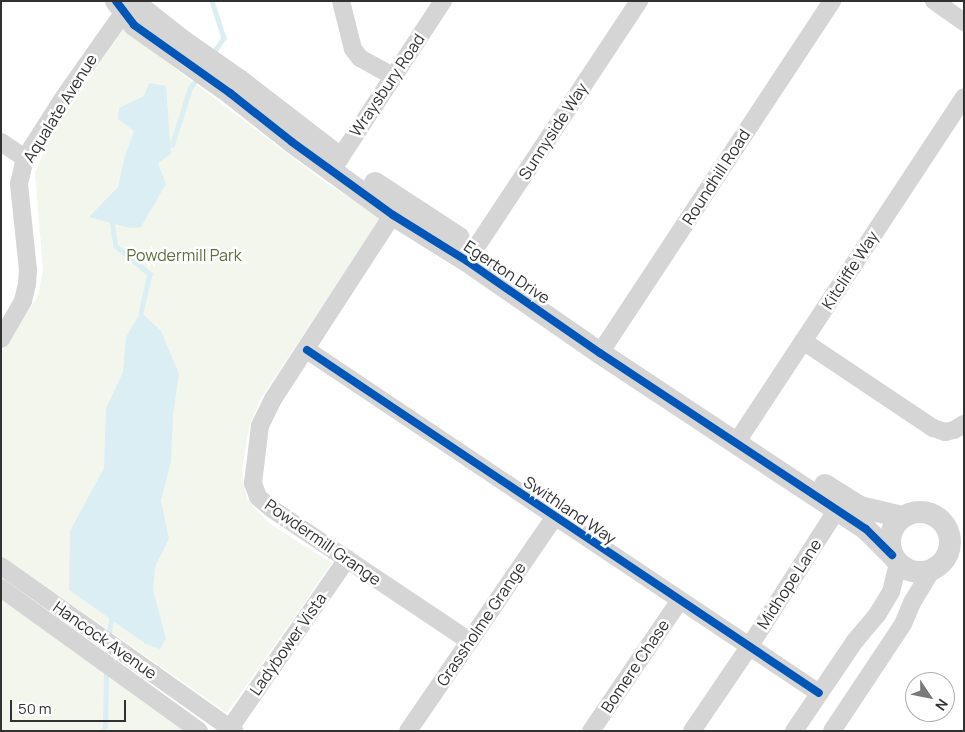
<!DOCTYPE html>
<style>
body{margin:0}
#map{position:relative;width:965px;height:732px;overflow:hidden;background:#fff;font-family:Manrope,sans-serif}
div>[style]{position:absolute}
.green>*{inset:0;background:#f3f6ed}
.water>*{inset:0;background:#dbeef3}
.stream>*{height:4.5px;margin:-2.25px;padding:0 2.25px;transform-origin:2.25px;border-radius:2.25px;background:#dbeef3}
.minor>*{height:18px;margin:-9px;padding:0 9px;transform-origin:9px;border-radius:9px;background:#d5d5d5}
.tertiary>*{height:22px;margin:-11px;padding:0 11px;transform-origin:11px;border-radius:11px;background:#d5d5d5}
.tertiary>.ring{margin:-11px;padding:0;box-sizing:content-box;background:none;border:22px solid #d5d5d5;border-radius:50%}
.cycleway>*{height:8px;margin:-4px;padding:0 4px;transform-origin:4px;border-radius:4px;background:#0057b8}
span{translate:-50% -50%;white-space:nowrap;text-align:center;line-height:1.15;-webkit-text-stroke:5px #fff;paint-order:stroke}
.street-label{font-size:16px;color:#313131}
.park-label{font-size:16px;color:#5c6f3d}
.frame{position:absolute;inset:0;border:2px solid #313131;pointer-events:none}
.north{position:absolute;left:905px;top:672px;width:50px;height:50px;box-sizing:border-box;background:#fff;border:1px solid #adadad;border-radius:50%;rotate:124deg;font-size:14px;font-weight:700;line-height:20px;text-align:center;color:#313131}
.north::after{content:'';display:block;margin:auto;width:18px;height:22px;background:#797979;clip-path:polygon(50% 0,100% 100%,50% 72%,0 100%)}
.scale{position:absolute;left:10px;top:700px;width:116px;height:22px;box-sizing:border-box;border:2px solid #313131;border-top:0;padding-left:6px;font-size:15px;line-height:18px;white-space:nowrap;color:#313131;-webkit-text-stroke:4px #fff;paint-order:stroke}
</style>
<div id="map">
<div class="green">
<div style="clip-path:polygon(123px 29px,325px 182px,381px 218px,260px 400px,249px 427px,242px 470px,247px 499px,270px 524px,332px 563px,227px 713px,1px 555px,1px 353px,38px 296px,43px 270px,35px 173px,49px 139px)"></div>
<div style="clip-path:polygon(1px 599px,187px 731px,1px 731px)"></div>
</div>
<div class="water">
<div style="clip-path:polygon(149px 83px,166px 86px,171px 154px,158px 163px,166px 184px,141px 227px,130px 228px,89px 217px,118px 187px,124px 159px,134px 131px,118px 119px,119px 108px,144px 96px)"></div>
<div style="clip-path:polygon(141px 312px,161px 331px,179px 374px,173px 414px,171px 461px,161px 501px,169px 539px,155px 567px,153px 590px,166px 638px,160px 649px,146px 644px,69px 590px,70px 531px,104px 468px,106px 408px,123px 372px,126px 337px)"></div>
</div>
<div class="stream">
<div style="left:212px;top:1px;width:39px;rotate:72deg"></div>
<div style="left:224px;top:38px;width:19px;rotate:125deg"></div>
<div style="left:172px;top:145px;width:60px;rotate:-72.5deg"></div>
<div style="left:190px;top:88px;width:14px;rotate:-54deg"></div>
<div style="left:112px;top:221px;width:25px;rotate:81deg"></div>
<div style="left:116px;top:246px;width:44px;rotate:39.5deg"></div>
<div style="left:150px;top:274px;width:39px;rotate:103deg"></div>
<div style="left:109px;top:633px;width:14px;rotate:-82deg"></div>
<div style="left:103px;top:731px;width:5px;rotate:-68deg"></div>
<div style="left:105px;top:726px;width:51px;rotate:-88.9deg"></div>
</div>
<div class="minor">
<div style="left:341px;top:1px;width:49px;rotate:76deg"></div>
<div style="left:353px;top:49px;width:11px;rotate:52deg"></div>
<div style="left:360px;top:58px;width:38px;rotate:29deg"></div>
<div style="left:934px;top:1px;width:37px;rotate:35deg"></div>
<div style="left:1px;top:142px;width:29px;rotate:34deg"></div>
<div style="left:334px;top:167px;width:199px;rotate:-56.7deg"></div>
<div style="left:399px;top:205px;width:231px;rotate:123deg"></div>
<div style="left:273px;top:399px;width:30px;rotate:116deg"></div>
<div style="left:260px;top:426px;width:57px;rotate:97deg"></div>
<div style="left:253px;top:483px;width:15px;rotate:70deg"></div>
<div style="left:258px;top:497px;width:18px;rotate:41deg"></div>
<div style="left:272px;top:509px;width:237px;rotate:33.8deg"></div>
<div style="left:467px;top:261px;width:312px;rotate:-56.5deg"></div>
<div style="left:1px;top:339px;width:44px;rotate:-59.9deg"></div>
<div style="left:23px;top:301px;width:17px;rotate:-77deg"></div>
<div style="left:27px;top:284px;width:14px;rotate:-86deg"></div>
<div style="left:28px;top:270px;width:86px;rotate:-96deg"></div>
<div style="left:19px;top:184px;width:27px;rotate:-77deg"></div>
<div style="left:25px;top:158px;width:72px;rotate:-57.4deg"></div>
<div style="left:64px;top:97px;width:104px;rotate:-54.8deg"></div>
<div style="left:124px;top:12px;width:12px;rotate:-35deg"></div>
<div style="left:803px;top:341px;width:156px;rotate:33.8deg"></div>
<div style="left:933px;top:428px;width:13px;rotate:18deg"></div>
<div style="left:945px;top:432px;width:9px;rotate:-13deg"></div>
<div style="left:954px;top:430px;width:12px;rotate:-31deg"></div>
<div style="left:307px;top:350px;width:616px;rotate:33.82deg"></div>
<div style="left:600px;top:353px;width:422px;rotate:-56.6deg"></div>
<div style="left:736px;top:443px;width:414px;rotate:-56.6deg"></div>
<div style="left:1px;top:566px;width:286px;rotate:35.3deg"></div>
<div style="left:1px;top:588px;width:244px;rotate:35.8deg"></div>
<div style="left:230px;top:728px;width:206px;rotate:-55.3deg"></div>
<div style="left:408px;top:731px;width:260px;rotate:-55.6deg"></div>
<div style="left:591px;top:731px;width:158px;rotate:-55.8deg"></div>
<div style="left:692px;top:731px;width:102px;rotate:-55.8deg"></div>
<div style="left:749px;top:647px;width:161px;rotate:-57.4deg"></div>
<div style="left:794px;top:731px;width:109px;rotate:-55.9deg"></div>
<div style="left:855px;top:641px;width:34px;rotate:-50deg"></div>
<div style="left:877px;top:615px;width:27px;rotate:-59deg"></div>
<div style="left:891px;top:592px;width:29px;rotate:-76deg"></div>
<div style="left:832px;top:731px;width:128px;rotate:-56.4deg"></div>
<div style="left:903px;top:624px;width:25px;rotate:-67deg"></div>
<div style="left:913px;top:601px;width:37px;rotate:-59deg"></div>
</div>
<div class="tertiary">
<div style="left:116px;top:1px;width:30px;rotate:53deg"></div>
<div style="left:134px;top:25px;width:118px;rotate:35.3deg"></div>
<div style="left:230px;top:93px;width:79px;rotate:38.3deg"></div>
<div style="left:292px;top:142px;width:125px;rotate:35.9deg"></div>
<div style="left:393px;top:215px;width:87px;rotate:31.9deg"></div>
<div style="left:467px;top:261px;width:162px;rotate:34.7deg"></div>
<div style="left:600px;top:353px;width:319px;rotate:33.5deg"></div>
<div style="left:866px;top:529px;width:37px;rotate:45deg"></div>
<div style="left:132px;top:1px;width:65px;rotate:38.1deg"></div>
<div style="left:183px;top:41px;width:68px;rotate:34.9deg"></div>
<div style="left:239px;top:80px;width:126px;rotate:37.6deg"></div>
<div style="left:375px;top:183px;width:100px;rotate:33.2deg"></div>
<div style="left:825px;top:485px;width:41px;rotate:32.2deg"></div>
<div style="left:860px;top:507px;width:43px;rotate:13.4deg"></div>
<div class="ring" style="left:890px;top:512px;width:38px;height:38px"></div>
</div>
<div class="cycleway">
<div style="left:116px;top:1px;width:30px;rotate:53deg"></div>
<div style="left:134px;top:25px;width:118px;rotate:35.3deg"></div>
<div style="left:230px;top:93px;width:79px;rotate:38.3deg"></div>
<div style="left:292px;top:142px;width:125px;rotate:35.9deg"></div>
<div style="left:393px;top:215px;width:87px;rotate:31.9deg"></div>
<div style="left:467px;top:261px;width:162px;rotate:34.7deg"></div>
<div style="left:600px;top:353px;width:319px;rotate:33.5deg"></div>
<div style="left:866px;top:529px;width:37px;rotate:45deg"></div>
<div style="left:307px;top:350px;width:616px;rotate:33.82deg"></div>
</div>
<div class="street-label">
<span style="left:387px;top:85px;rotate:-56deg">Wraysbury Road</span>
<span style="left:60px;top:108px;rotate:-58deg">Aqualate Avenue</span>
<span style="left:553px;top:131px;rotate:-57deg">Sunnyside Way</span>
<span style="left:716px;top:177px;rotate:-57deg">Roundhill Road</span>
<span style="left:850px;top:270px;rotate:-57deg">Kitcliffe Way</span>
<span style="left:507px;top:272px;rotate:34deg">Egerton Drive</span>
<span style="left:570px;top:510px;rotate:34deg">Swithland Way</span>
<span style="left:323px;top:542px;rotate:35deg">Powdermill Grange</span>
<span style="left:789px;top:584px;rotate:-57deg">Midhope Lane</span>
<span style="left:481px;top:624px;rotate:-56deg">Grassholme Grange</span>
<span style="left:105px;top:640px;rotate:35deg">Hancock Avenue</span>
<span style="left:288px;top:644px;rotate:-55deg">Ladybower Vista</span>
<span style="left:635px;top:666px;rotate:-56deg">Bomere Chase</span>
</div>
<div class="park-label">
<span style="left:184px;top:255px">Powdermill Park</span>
</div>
<div class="frame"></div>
<div class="north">N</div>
<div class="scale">50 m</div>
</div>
